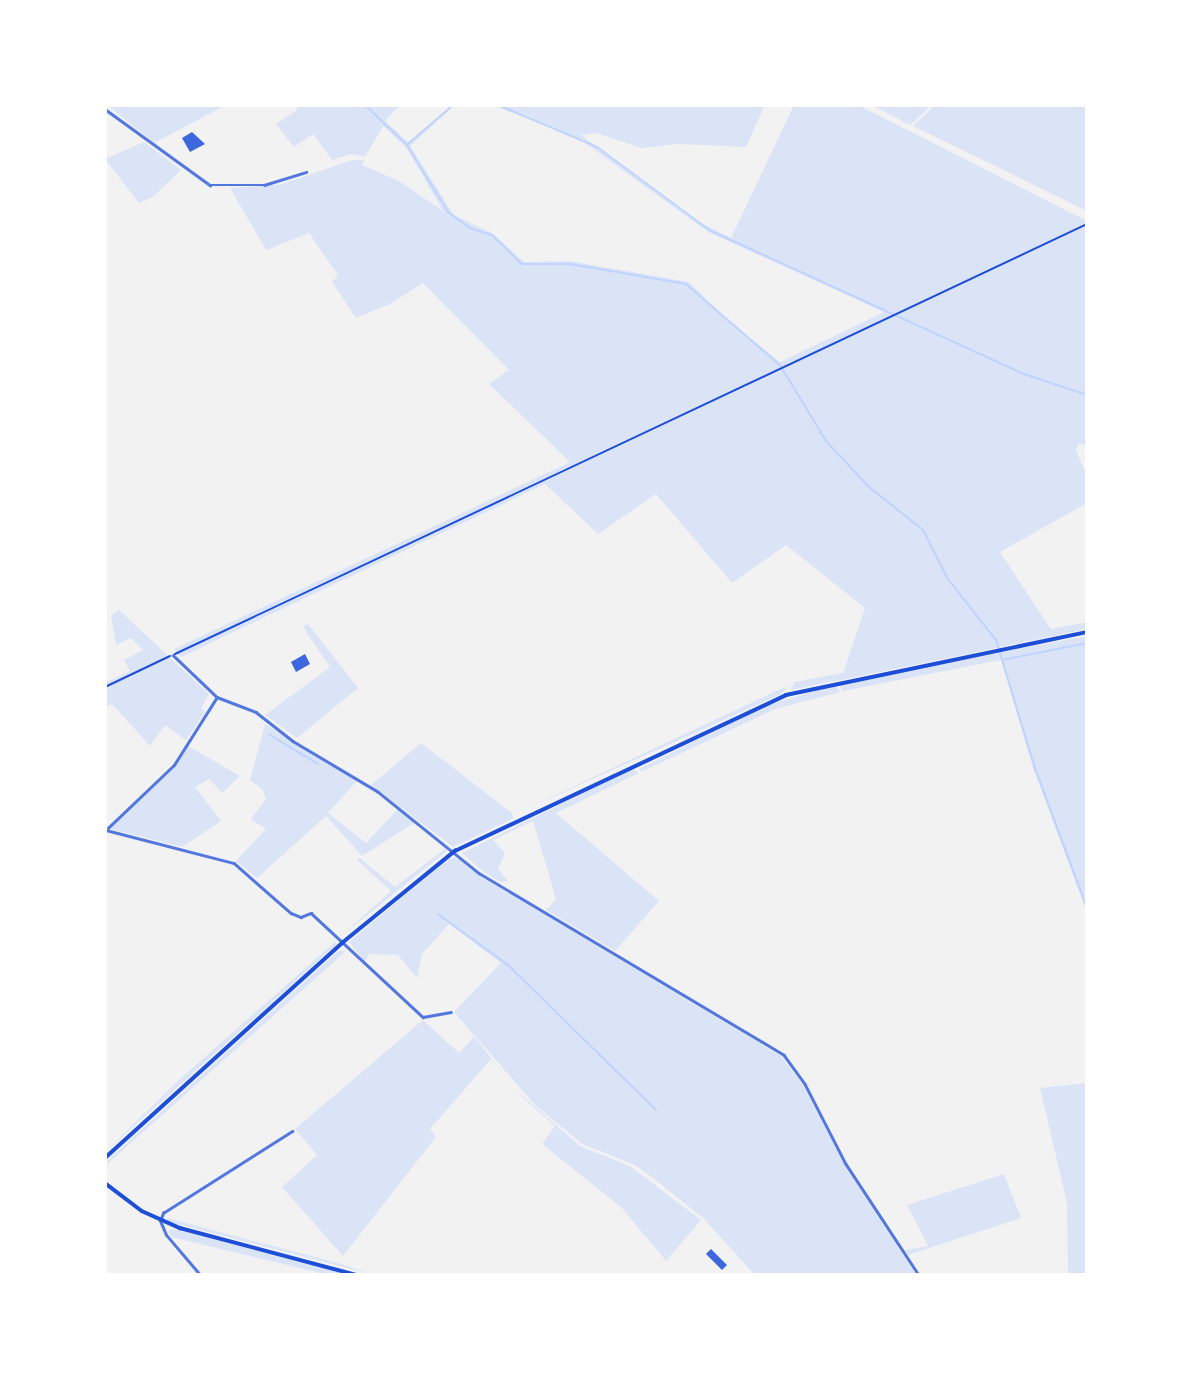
<!DOCTYPE html>
<style>
body{margin:0}
#map{position:relative;width:1192px;height:1380px;overflow:hidden;background:#f2f2f2;font-family:"PT Serif",serif}
div>[style]{position:absolute}
.green>*{inset:0;background:#dbe4f7}
.stream>*{height:2px;margin:-1px;padding:0 1px;transform-origin:1px;border-radius:1px;background:#bfd3fe}
.building>*{inset:0;background:#3d67dc}
.path>*{height:2px;margin:-1px;padding:0 1px;transform-origin:1px;border-radius:1px;background:#1d4ed8}
.minor>*{height:2.5px;margin:-1.25px;padding:0 1.25px;transform-origin:1.25px;border-radius:1.25px;background:#5277de}
.secondary>*{height:3.5px;margin:-1.75px;padding:0 1.75px;transform-origin:1.75px;border-radius:1.75px;background:#1d4ed8}
span{translate:-50% -50%;white-space:nowrap;text-align:center;line-height:1.15;-webkit-text-stroke:5px #fff;paint-order:stroke}
.frame{position:absolute;inset:0;border:107px solid #fff;pointer-events:none}
</style>
<div id="map">
<div class="green">
<div style="clip-path:polygon(107px 105px,226px 105px,154px 143px)"></div>
<div style="clip-path:polygon(295px 105px,400px 105px,385px 121px,408px 142px,455px 105px,410px 146px,454px 215px,492px 233px,524px 262px,570px 261px,689px 282px,728px 321px,780px 362px,884px 312px,708px 232px,578px 138px,492px 105px,765px 105px,746px 147px,678px 144px,641px 148px,596px 133px,581px 135px,688px 216px,731px 238px,794px 105px,858px 105px,1087px 221px,1087px 446px,1079px 443px,1076px 450px,1087px 477px,1087px 503px,1000px 552px,1051px 629px,1087px 622px,1087px 629px,1000px 647px,1002px 652px,1087px 636px,1087px 913px,1033px 768px,1001px 660px,843px 691px,839px 684px,998px 653px,997px 648px,791px 690px,794px 682px,843px 673px,865px 608px,786px 545px,732px 583px,656px 494px,598px 534px,545px 484px,181px 657px,174px 649px,570px 462px,489px 384px,509px 370px,423px 283px,390px 304px,356px 318px,332px 282px,338px 275px,309px 233px,266px 250px,230px 188px,279px 185px,352px 160px,364px 160px,362px 165px,399px 181px,443px 211px,406px 147px,383px 126px,365px 157px,351px 154px,332px 160px,313px 134px,294px 147px,276px 124px,298px 109px)"></div>
<div style="clip-path:polygon(871px 105px,932px 105px,910px 125px)"></div>
<div style="clip-path:polygon(935px 105px,1087px 105px,1087px 211px,913px 126px)"></div>
<div style="clip-path:polygon(144px 142px,181px 170px,153px 197px,139px 203px,105px 159px)"></div>
<div style="clip-path:polygon(119px 610px,209px 694px,201px 708px,205px 712px,186px 740px,165px 725px,150px 746px,112px 704px,105px 707px,105px 683px,130px 671px,124px 660px,143px 650px,131px 638px,116px 645px,111px 616px)"></div>
<div style="clip-path:polygon(308px 624px,358px 688px,297px 738px,265px 715px,330px 667px,307px 633px,304px 626px)"></div>
<div style="clip-path:polygon(836px 685px,840px 692px,775px 709px,641px 772px,639px 769px,768px 705px)"></div>
<div style="clip-path:polygon(788px 686px,781px 694px,517px 813px,776px 691px)"></div>
<div style="clip-path:polygon(265px 724px,357px 781px,328px 813px,366px 843px,398px 809px,414px 823px,362px 856px,326px 816px,257px 878px,236px 861px,266px 829px,251px 819px,266px 799px,262px 789px,250px 780px)"></div>
<div style="clip-path:polygon(421px 743px,512px 813px,514px 818px,453px 847px,371px 785px)"></div>
<div style="clip-path:polygon(188px 746px,240px 776px,222px 793px,209px 779px,195px 787px,221px 821px,182px 847px,110px 829px,176px 765px)"></div>
<div style="clip-path:polygon(632px 769px,639px 773px,556px 813px,659px 901px,615px 951px,546px 910px,556px 899px,533px 821px,493px 840px,505px 853px,498px 869px,508px 881px,500px 882px,484px 872px,462px 853px)"></div>
<div style="clip-path:polygon(446px 848px,447px 851px,340px 937px,391px 891px,357px 860px,360px 858px,395px 887px)"></div>
<div style="clip-path:polygon(449px 858px,459px 859px,481px 877px,781px 1056px,803px 1085px,848px 1171px,916px 1275px,755px 1275px,703px 1218px,653px 1178px,635px 1165px,582px 1144px,535px 1105px,454px 1012px,501px 963px,449px 924px,422px 954px,417px 978px,398px 955px,369px 954px,365px 962px,349px 942px)"></div>
<div style="clip-path:polygon(336px 941px,336px 945px,105px 1152px,180px 1079px)"></div>
<div style="clip-path:polygon(338px 951px,346px 951px,105px 1166px,106px 1162px)"></div>
<div style="clip-path:polygon(423px 1020px,459px 1053px,474px 1037px,463px 1025px,474px 1036px,516px 1090px,580px 1146px,630px 1166px,701px 1220px,666px 1261px,621px 1207px,542px 1144px,555px 1126px,522px 1097px,491px 1059px,430px 1129px,436px 1137px,343px 1256px,282px 1187px,317px 1155px,295px 1129px)"></div>
<div style="clip-path:polygon(1087px 1083px,1087px 1275px,1068px 1275px,1067px 1203px,1040px 1088px)"></div>
<div style="clip-path:polygon(1004px 1174px,1021px 1218px,908px 1255px,905px 1250px,928px 1246px,907px 1205px)"></div>
<div style="clip-path:polygon(167px 1218px,338px 1263px,374px 1275px,170px 1222px)"></div>
<div style="clip-path:polygon(173px 1229px,319px 1266px,349px 1275px,328px 1275px,171px 1237px,168px 1231px)"></div>
</div>
<div class="stream">
<div style="left:365px;top:105px;width:58px;rotate:43.6deg"></div>
<div style="left:407px;top:145px;width:79px;rotate:58.5deg"></div>
<div style="left:448px;top:212px;width:27px;rotate:36deg"></div>
<div style="left:470px;top:228px;width:23px;rotate:18deg"></div>
<div style="left:492px;top:235px;width:42px;rotate:44deg"></div>
<div style="left:522px;top:264px;width:48px"></div>
<div style="left:570px;top:264px;width:118px;rotate:9.8deg"></div>
<div style="left:686px;top:284px;width:124px;rotate:40.8deg"></div>
<div style="left:780px;top:365px;width:89px;rotate:58.8deg"></div>
<div style="left:826px;top:441px;width:63px;rotate:46.9deg"></div>
<div style="left:869px;top:487px;width:69px;rotate:38.5deg"></div>
<div style="left:923px;top:530px;width:55px;rotate:63deg"></div>
<div style="left:948px;top:579px;width:78px;rotate:51.8deg"></div>
<div style="left:996px;top:640px;width:134px;rotate:73.1deg"></div>
<div style="left:1035px;top:768px;width:149px;rotate:69.6deg"></div>
<div style="left:498px;top:105px;width:108px;rotate:23deg"></div>
<div style="left:597px;top:147px;width:139px;rotate:36.5deg"></div>
<div style="left:709px;top:230px;width:343px;rotate:24.6deg"></div>
<div style="left:1021px;top:373px;width:70px;rotate:18.4deg"></div>
<div style="left:408px;top:144px;width:60px;rotate:-40.9deg"></div>
<div style="left:1002px;top:660px;width:87px;rotate:-11.3deg"></div>
<div style="left:270px;top:735px;width:56px;rotate:31.1deg"></div>
<div style="left:438px;top:914px;width:87px;rotate:36.1deg"></div>
<div style="left:508px;top:965px;width:207px;rotate:44.4deg"></div>
</div>
<div class="building">
<div style="clip-path:polygon(192px 132px,205px 144px,190px 152px,182px 138px)"></div>
<div style="clip-path:polygon(305px 654px,310px 664px,296px 672px,291px 662px)"></div>
<div style="clip-path:polygon(711px 1249px,727px 1265px,722px 1270px,706px 1254px)"></div>
</div>
<div class="path">
<div style="left:175px;top:654px;width:1008px;rotate:-25.24deg"></div>
<div style="left:105px;top:687px;width:72px;rotate:-25.5deg"></div>
</div>
<div class="minor">
<div style="left:105px;top:109px;width:130px;rotate:35.9deg"></div>
<div style="left:210px;top:185px;width:54px"></div>
<div style="left:264px;top:185px;width:44px;rotate:-17.2deg"></div>
<div style="left:173px;top:655px;width:61px;rotate:43.7deg"></div>
<div style="left:217px;top:697px;width:42px;rotate:21deg"></div>
<div style="left:256px;top:712px;width:47px;rotate:38.1deg"></div>
<div style="left:293px;top:741px;width:98px;rotate:30.8deg"></div>
<div style="left:377px;top:791px;width:131px;rotate:38.8deg"></div>
<div style="left:479px;top:873px;width:355px;rotate:30.8deg"></div>
<div style="left:784px;top:1055px;width:36px;rotate:54deg"></div>
<div style="left:805px;top:1084px;width:90px;rotate:62.9deg"></div>
<div style="left:846px;top:1164px;width:133px;rotate:56.7deg"></div>
<div style="left:108px;top:828px;width:91px;rotate:-43.7deg"></div>
<div style="left:174px;top:765px;width:80px;rotate:-57.7deg"></div>
<div style="left:106px;top:830px;width:132px;rotate:14.5deg"></div>
<div style="left:234px;top:863px;width:76px;rotate:41.3deg"></div>
<div style="left:291px;top:913px;width:11px;rotate:22deg"></div>
<div style="left:301px;top:917px;width:11px;rotate:-22deg"></div>
<div style="left:311px;top:913px;width:153px;rotate:42.9deg"></div>
<div style="left:423px;top:1017px;width:28px;rotate:-10deg"></div>
<div style="left:200px;top:1275px;width:52px;rotate:-130.4deg"></div>
<div style="left:166px;top:1235px;width:15px;rotate:-113deg"></div>
<div style="left:160px;top:1221px;width:9px;rotate:-69deg"></div>
<div style="left:163px;top:1213px;width:153px;rotate:-32.4deg"></div>
</div>
<div class="secondary">
<div style="left:105px;top:1158px;width:320px;rotate:-42.2deg"></div>
<div style="left:342px;top:943px;width:146px;rotate:-39.2deg"></div>
<div style="left:455px;top:851px;width:366px;rotate:-25.2deg"></div>
<div style="left:786px;top:695px;width:308px;rotate:-11.8deg"></div>
<div style="left:105px;top:1183px;width:46px;rotate:37.1deg"></div>
<div style="left:142px;top:1211px;width:42px;rotate:24.1deg"></div>
<div style="left:180px;top:1228px;width:183px;rotate:14.9deg"></div>
</div>
<div class="frame"></div>
</div>
